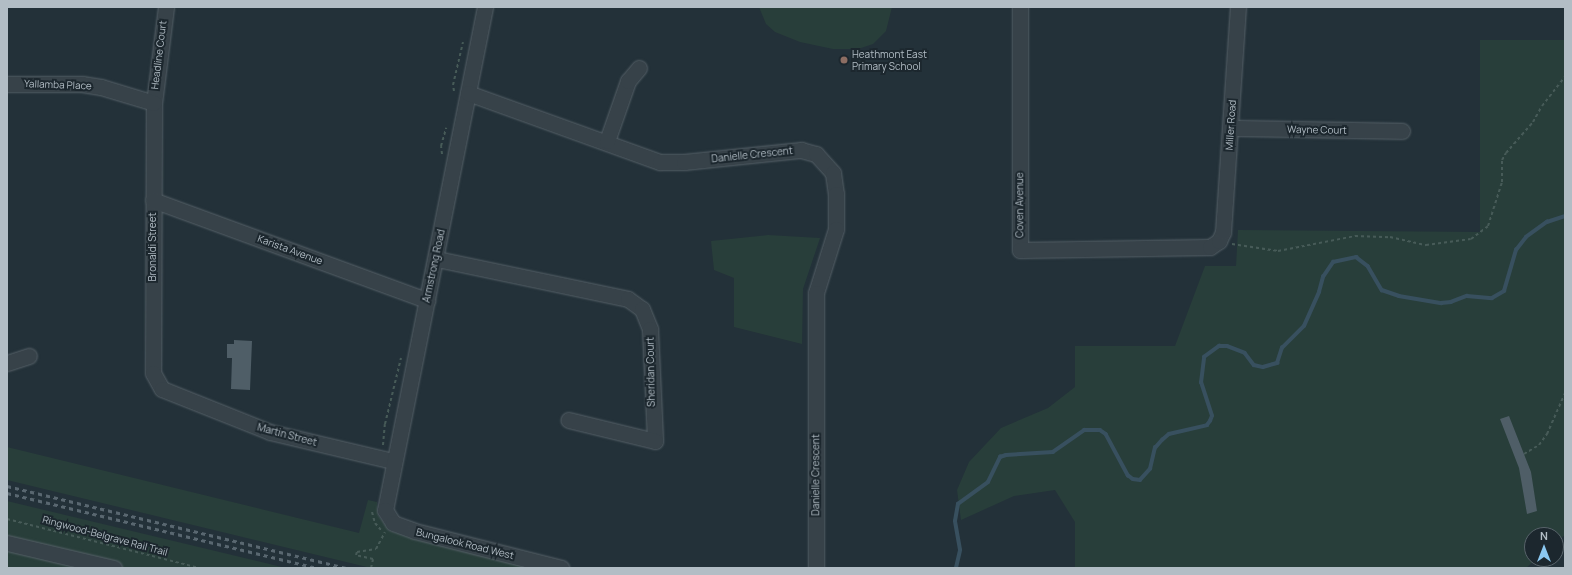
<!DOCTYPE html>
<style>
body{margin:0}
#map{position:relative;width:1572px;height:575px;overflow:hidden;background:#233139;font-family:Manrope,sans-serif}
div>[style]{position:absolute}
.green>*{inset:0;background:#283e3a}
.stream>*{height:3.5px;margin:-1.75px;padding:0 1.75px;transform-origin:1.75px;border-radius:1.75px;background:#38505f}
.building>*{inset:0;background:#4f5e67}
.path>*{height:2px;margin-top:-1px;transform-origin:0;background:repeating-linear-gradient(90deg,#475b58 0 3px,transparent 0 6px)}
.roads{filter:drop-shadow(0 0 1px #556067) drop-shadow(0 0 1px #556067)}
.minor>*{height:15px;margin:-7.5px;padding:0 7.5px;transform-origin:7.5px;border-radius:7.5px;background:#374249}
.rail>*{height:3px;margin-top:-1.5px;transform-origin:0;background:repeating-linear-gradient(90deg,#596770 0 4px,transparent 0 8px)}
.dots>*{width:11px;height:11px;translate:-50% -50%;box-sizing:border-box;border:2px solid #1c272e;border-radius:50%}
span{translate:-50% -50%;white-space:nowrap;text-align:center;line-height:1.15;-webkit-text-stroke:4px #1c272e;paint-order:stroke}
.poi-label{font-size:10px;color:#b2bdc5}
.left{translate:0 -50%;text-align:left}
.street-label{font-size:10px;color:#b2bdc5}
.frame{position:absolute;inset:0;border:8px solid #b2bdc5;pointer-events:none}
.north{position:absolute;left:1524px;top:527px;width:40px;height:40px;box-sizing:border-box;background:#1c272e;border:1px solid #58636a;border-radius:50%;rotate:0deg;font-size:11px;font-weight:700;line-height:16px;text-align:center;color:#b2bdc5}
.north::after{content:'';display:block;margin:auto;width:14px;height:18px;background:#8bc8f1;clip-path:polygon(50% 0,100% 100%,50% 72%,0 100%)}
</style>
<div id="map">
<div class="green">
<div style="clip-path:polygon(759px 7px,892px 7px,886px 31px,873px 44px,858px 49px,833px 49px,800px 42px,775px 32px,766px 24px)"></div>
<div style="clip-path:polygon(1480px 40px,1565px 40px,1565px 535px,1556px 542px,1556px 535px,1532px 535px,1532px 559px,1536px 559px,1526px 568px,1075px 568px,1075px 522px,1055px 490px,1014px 496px,961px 520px,957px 490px,969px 462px,1001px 428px,1048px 408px,1075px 387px,1075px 346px,1175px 346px,1205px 266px,1236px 266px,1238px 230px,1480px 232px)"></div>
<div style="clip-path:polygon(768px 235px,820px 238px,803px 289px,802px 344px,734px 327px,734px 278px,714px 270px,711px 241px)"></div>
<div style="clip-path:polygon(7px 447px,359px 533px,368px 500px,377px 502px,378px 515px,390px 531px,535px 568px,371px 568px,7px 480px)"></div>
<div style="clip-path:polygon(7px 501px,286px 568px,7px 568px)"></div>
</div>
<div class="stream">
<div style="left:956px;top:568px;width:18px;rotate:-77deg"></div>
<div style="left:960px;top:550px;width:29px;rotate:-100deg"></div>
<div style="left:955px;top:521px;width:17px;rotate:-80deg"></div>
<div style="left:958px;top:504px;width:37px;rotate:-36deg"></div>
<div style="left:988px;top:482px;width:28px;rotate:-64deg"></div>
<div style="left:1000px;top:457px;width:6px;rotate:-18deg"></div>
<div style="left:1006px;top:455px;width:47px;rotate:-3.7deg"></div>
<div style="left:1053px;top:452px;width:38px;rotate:-35deg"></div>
<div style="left:1084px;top:430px;width:16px"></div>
<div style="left:1100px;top:430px;width:7px;rotate:34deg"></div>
<div style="left:1106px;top:434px;width:47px;rotate:61.8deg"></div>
<div style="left:1128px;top:475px;width:6px;rotate:39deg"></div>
<div style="left:1133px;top:479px;width:7px;rotate:8deg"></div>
<div style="left:1140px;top:480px;width:15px;rotate:-48deg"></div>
<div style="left:1150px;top:469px;width:22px;rotate:-77deg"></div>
<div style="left:1155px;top:448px;width:11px;rotate:-49deg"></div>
<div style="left:1162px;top:440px;width:9px;rotate:-41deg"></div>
<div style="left:1169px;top:434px;width:39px;rotate:-13deg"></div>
<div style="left:1207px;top:425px;width:5px;rotate:-53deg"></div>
<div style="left:1210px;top:421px;width:5px;rotate:-68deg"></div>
<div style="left:1212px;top:416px;width:35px;rotate:-108deg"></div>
<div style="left:1201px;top:383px;width:26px;rotate:-83deg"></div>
<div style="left:1204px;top:357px;width:19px;rotate:-36deg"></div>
<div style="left:1219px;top:346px;width:8px"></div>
<div style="left:1227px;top:346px;width:19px;rotate:21deg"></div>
<div style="left:1245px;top:353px;width:15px;rotate:53deg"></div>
<div style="left:1254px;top:365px;width:9px;rotate:13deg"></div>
<div style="left:1263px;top:367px;width:15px;rotate:-16deg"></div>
<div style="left:1277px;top:363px;width:16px;rotate:-72deg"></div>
<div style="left:1282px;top:348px;width:31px;rotate:-45deg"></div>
<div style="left:1304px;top:326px;width:37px;rotate:-66deg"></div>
<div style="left:1319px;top:292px;width:16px;rotate:-75deg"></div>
<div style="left:1323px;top:277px;width:18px;rotate:-56deg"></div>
<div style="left:1333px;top:262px;width:24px;rotate:-12deg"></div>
<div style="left:1356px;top:257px;width:15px;rotate:37deg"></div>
<div style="left:1368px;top:266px;width:28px;rotate:60deg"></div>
<div style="left:1382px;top:290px;width:18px;rotate:19deg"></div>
<div style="left:1399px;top:296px;width:43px;rotate:9.5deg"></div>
<div style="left:1441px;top:303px;width:10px;rotate:-6deg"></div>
<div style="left:1451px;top:302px;width:17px;rotate:-21deg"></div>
<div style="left:1467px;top:296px;width:25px;rotate:5deg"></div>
<div style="left:1492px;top:298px;width:14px;rotate:-30deg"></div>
<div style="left:1504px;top:291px;width:43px;rotate:-73.7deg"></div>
<div style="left:1516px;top:250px;width:16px;rotate:-52deg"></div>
<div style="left:1526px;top:237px;width:26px;rotate:-36deg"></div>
<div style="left:1547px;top:222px;width:19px;rotate:-18deg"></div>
</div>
<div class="building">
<div style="clip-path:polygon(234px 340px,252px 341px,250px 390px,231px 389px,232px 358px,227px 358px,227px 344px,234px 344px)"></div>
<div style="clip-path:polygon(1509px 416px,1531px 472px,1537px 511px,1527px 514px,1519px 468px,1500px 419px)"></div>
</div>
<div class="path">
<div style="left:454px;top:91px;width:6px;rotate:-99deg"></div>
<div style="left:453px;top:85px;width:44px;rotate:-76.9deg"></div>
<div style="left:442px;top:154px;width:8px;rotate:-97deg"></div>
<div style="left:441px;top:146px;width:19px;rotate:-74deg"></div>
<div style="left:1232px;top:244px;width:47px;rotate:8.7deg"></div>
<div style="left:1278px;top:251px;width:78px;rotate:-11deg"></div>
<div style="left:1355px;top:236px;width:35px;rotate:2deg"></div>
<div style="left:1390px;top:237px;width:37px;rotate:13deg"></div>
<div style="left:1426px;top:245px;width:45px;rotate:-7.6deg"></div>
<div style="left:1471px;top:239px;width:21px;rotate:-37deg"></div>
<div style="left:1488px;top:226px;width:46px;rotate:-72.3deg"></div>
<div style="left:1502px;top:182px;width:22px;rotate:-90deg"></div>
<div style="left:1502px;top:160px;width:8px;rotate:-60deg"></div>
<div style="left:1506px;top:153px;width:41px;rotate:-48.9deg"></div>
<div style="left:1533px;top:122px;width:18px;rotate:-61deg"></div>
<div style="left:1542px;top:106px;width:37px;rotate:-52deg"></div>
<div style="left:383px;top:445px;width:21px;rotate:-85deg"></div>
<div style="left:385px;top:424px;width:68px;rotate:-76.4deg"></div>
<div style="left:1524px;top:454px;width:17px;rotate:-31deg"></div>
<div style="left:1539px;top:445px;width:14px;rotate:-54deg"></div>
<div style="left:1547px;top:434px;width:45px;rotate:-66.3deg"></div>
<div style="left:372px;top:512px;width:11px;rotate:75deg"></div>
<div style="left:375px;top:523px;width:11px;rotate:49deg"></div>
<div style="left:7px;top:519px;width:198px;rotate:14.3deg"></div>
<div style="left:371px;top:568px;width:9px;rotate:-77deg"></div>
<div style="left:373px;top:559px;width:17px;rotate:-167deg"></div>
<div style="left:356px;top:555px;width:3px;rotate:-72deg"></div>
<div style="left:357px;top:552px;width:19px;rotate:-9deg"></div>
<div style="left:376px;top:549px;width:19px;rotate:-62deg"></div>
</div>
<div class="roads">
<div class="minor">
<div style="left:166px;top:7px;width:97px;rotate:97.1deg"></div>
<div style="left:154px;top:103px;width:270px;rotate:90.2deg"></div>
<div style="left:153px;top:373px;width:18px;rotate:61deg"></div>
<div style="left:162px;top:389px;width:116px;rotate:21.7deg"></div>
<div style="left:270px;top:432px;width:126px;rotate:13.3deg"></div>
<div style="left:485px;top:7px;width:513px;rotate:101.24deg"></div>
<div style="left:385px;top:510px;width:15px;rotate:58deg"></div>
<div style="left:393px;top:523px;width:23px;rotate:20deg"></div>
<div style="left:415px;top:531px;width:151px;rotate:14.2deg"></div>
<div style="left:1020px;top:7px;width:243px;rotate:90deg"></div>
<div style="left:1020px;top:250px;width:190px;rotate:-0.9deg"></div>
<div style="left:1210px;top:247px;width:11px;rotate:-34deg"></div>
<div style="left:1219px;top:241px;width:10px;rotate:-66deg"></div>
<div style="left:1223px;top:232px;width:225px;rotate:-86.2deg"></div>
<div style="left:7px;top:84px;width:75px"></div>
<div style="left:82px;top:84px;width:19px;rotate:9deg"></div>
<div style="left:101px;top:87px;width:55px;rotate:16.8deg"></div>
<div style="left:468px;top:93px;width:204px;rotate:19.8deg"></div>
<div style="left:660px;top:162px;width:24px"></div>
<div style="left:684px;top:162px;width:118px;rotate:-5.9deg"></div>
<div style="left:801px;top:150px;width:16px;rotate:15deg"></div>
<div style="left:816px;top:154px;width:25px;rotate:48deg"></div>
<div style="left:833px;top:173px;width:21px;rotate:82deg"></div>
<div style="left:836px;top:194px;width:35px;rotate:90deg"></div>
<div style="left:836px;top:229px;width:67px;rotate:107.4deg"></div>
<div style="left:816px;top:293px;width:275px;rotate:90deg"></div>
<div style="left:1231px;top:128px;width:171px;rotate:1deg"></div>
<div style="left:607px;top:141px;width:64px;rotate:-70.7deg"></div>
<div style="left:628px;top:81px;width:17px;rotate:-50deg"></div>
<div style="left:153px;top:200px;width:292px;rotate:20.1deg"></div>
<div style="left:437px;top:259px;width:195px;rotate:11.8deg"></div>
<div style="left:628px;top:299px;width:17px;rotate:36deg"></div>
<div style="left:642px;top:309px;width:22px;rotate:68deg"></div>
<div style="left:650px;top:329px;width:112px;rotate:87.4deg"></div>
<div style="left:655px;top:441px;width:89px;rotate:-166.3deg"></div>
<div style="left:7px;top:363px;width:23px;rotate:-18deg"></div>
<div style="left:7px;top:543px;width:110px;rotate:13.2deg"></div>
</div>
</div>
<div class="rail">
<div style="left:7px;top:486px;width:349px;rotate:13.6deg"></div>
<div style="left:7px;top:493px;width:318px;rotate:13.6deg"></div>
</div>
<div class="dots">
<div style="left:844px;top:60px;background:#8d6e63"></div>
</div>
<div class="poi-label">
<span class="left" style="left:852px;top:60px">Heathmont East<br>Primary School</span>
</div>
<div class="street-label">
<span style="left:159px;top:55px;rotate:-83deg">Headline Court</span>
<span style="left:58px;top:85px;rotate:2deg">Yallamba Place</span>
<span style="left:1231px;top:125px;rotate:-86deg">Miller Road</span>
<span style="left:1317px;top:130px;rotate:1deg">Wayne Court</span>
<span style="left:752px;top:155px;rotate:-6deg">Danielle Crescent</span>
<span style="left:1020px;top:205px;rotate:-90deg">Coven Avenue</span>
<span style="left:153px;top:247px;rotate:-90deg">Bronaldi Street</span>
<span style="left:290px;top:250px;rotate:20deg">Karista Avenue</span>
<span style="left:434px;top:266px;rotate:-78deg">Armstrong Road</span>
<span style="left:651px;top:372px;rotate:-91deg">Sheridan Court</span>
<span style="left:287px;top:435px;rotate:15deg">Martin Street</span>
<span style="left:816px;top:475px;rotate:-90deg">Danielle Crescent</span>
<span style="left:105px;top:536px;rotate:15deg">Ringwood-Belgrave Rail Trail</span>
<span style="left:465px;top:544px;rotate:14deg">Bungalook Road West</span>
</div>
<div class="frame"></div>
<div class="north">N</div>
</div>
